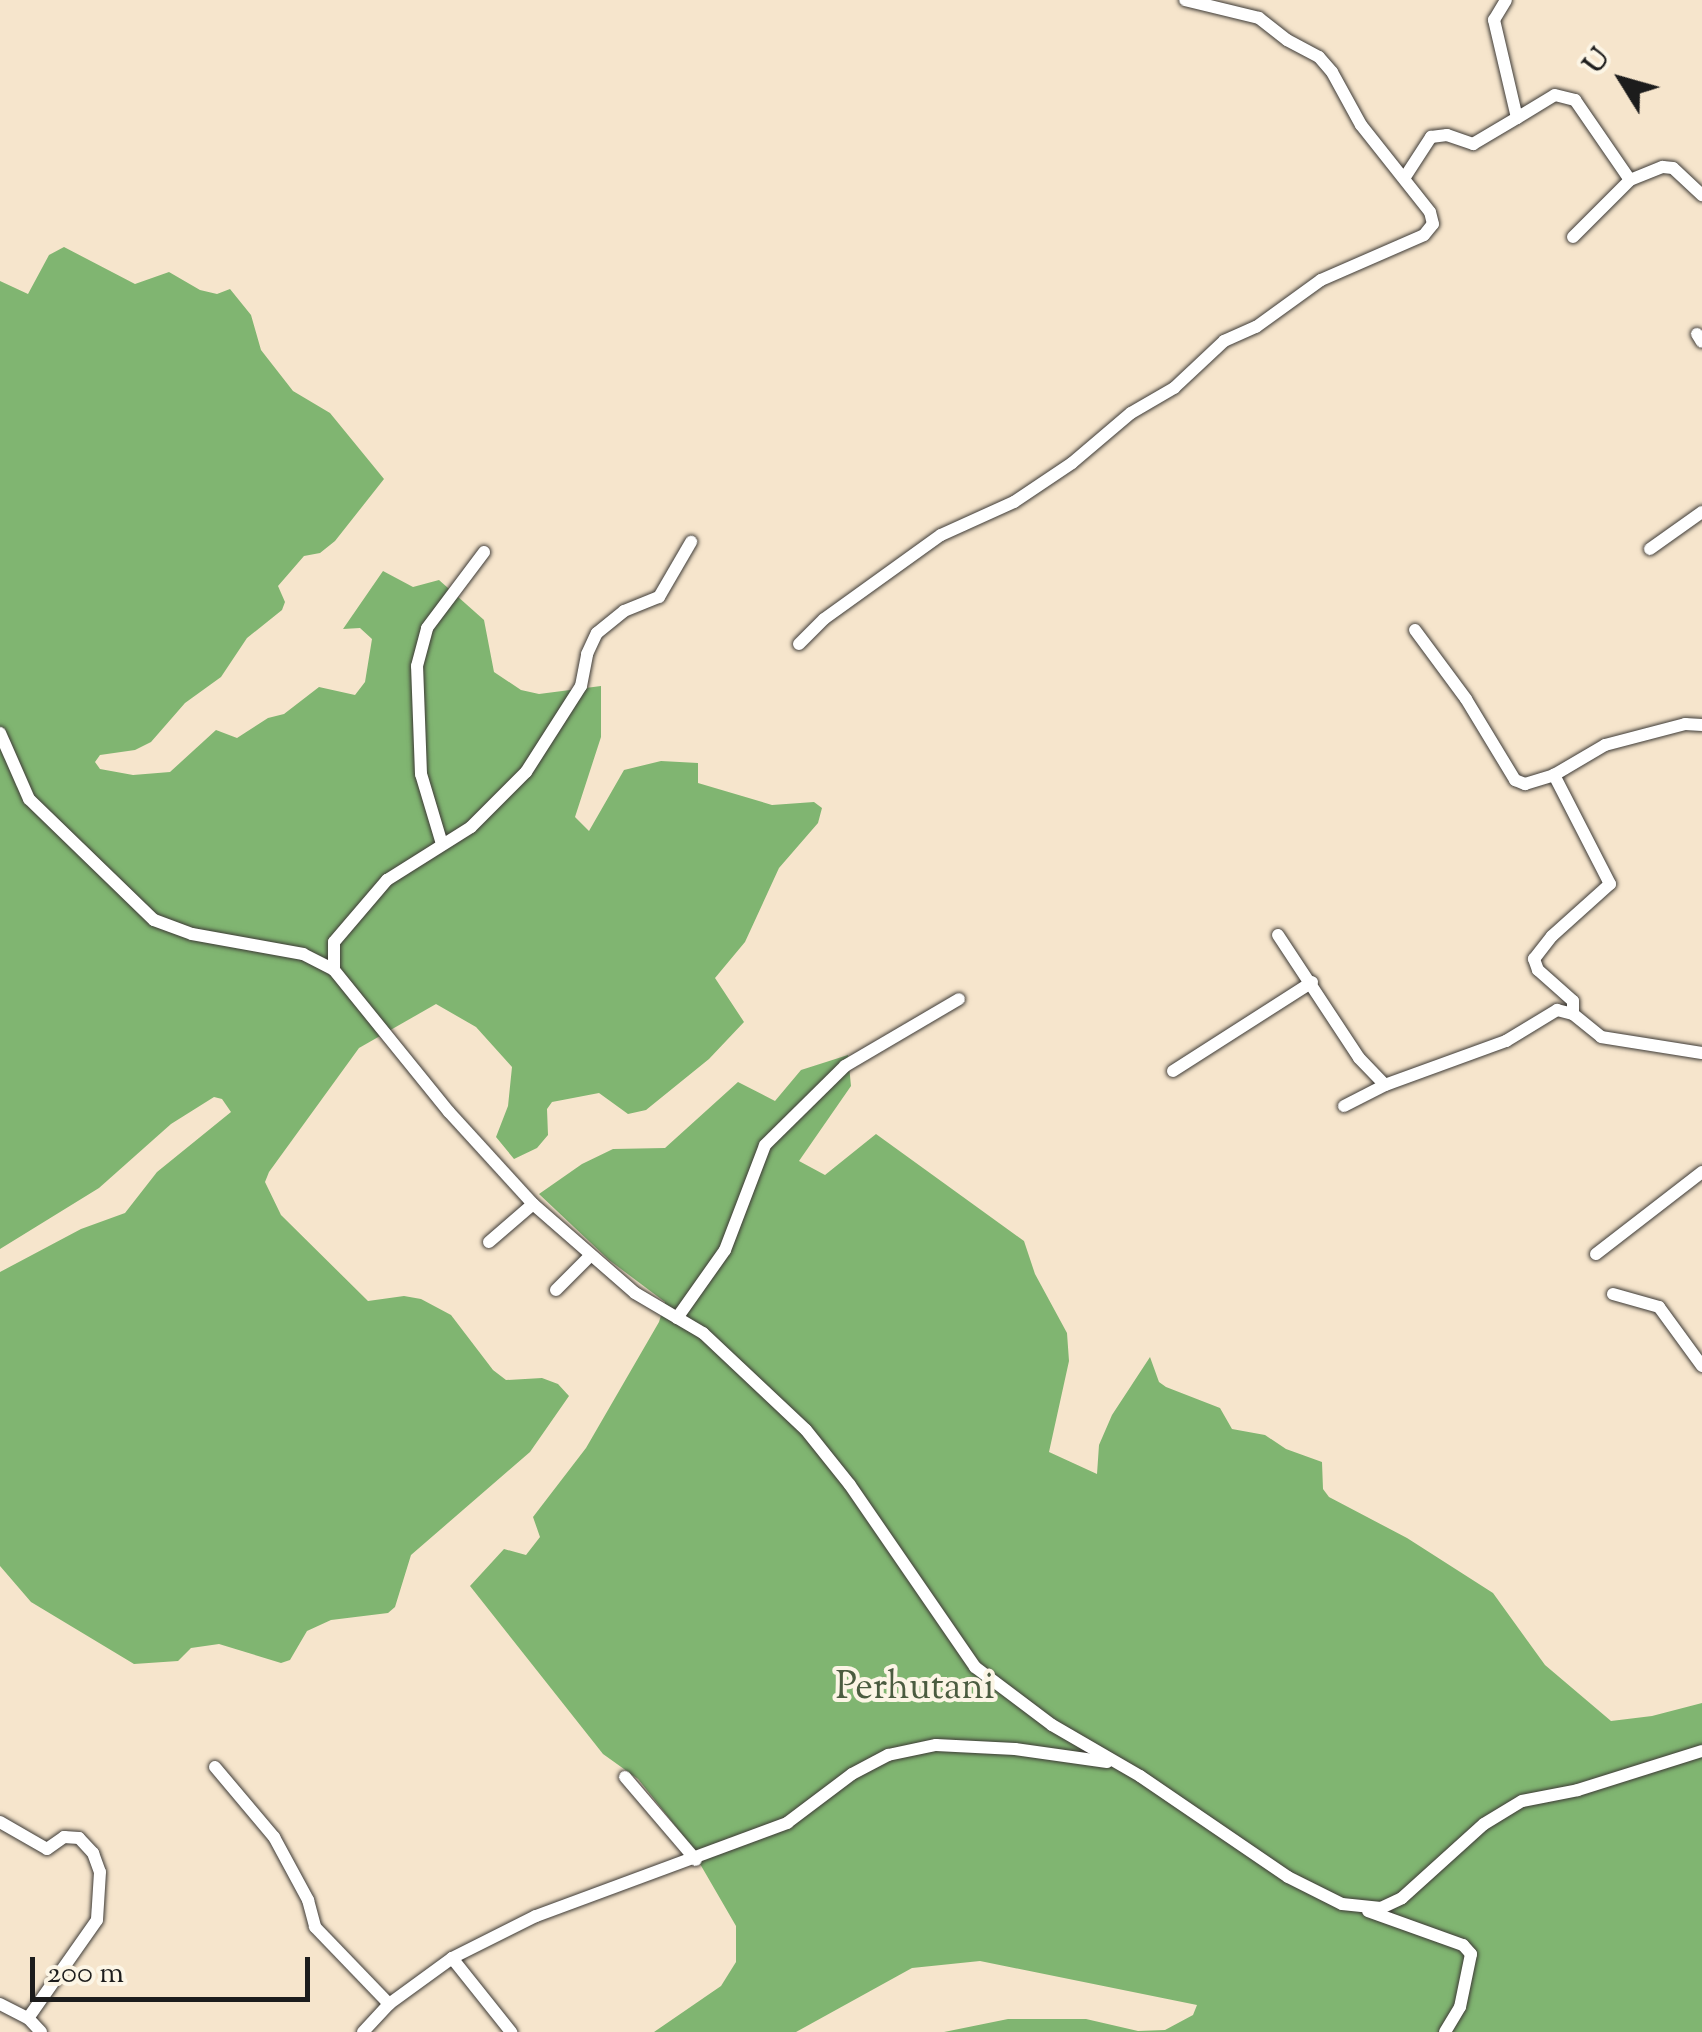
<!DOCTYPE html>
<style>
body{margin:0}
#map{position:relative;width:1702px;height:2032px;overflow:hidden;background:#f6e5cc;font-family:"Sorts Mill Goudy",serif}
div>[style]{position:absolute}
.forest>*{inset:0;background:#80b571}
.roads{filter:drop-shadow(0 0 2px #3d3a36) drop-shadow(0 0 2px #3d3a36)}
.minor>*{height:12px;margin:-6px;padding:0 6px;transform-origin:6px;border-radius:6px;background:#fff}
span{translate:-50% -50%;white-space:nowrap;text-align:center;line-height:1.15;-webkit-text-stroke:8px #fcf5e5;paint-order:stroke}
.park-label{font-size:38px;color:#4b5c40}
.north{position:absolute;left:1572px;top:30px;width:100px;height:100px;-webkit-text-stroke:8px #fcf5e5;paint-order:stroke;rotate:307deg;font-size:28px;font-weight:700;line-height:40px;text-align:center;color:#1c1c1c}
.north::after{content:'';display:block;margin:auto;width:35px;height:45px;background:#1c1c1c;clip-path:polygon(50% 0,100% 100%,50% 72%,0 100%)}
.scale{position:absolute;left:30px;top:1957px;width:280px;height:45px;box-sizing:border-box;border:5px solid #1c1c1c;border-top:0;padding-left:12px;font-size:30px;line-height:35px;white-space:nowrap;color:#1c1c1c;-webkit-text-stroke:8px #fcf5e5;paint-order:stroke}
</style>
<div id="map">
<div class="forest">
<div style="clip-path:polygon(64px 247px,135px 284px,169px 272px,200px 290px,217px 294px,230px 289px,251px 315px,261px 350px,293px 391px,330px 413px,384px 479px,335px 541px,320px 553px,304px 556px,278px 586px,285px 602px,282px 610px,247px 638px,221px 677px,185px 703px,151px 742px,135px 750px,100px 755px,95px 762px,100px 769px,133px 775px,170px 772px,216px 730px,237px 738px,268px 718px,284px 714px,319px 687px,355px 695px,365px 682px,372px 639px,360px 628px,343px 629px,383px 571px,413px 587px,439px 580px,484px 620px,494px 672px,521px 690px,539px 694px,601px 686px,601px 737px,575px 817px,589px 831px,624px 770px,661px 761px,698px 763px,698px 783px,772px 805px,814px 802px,822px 808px,818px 823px,779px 868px,745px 942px,715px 978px,744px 1022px,709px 1059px,646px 1110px,628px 1114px,599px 1093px,552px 1102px,547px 1109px,548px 1135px,537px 1148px,514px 1159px,496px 1137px,508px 1106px,512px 1067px,476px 1027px,436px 1004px,359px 1048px,269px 1172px,265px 1182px,281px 1215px,368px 1301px,404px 1296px,421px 1299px,451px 1315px,493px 1370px,506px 1380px,542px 1378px,558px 1384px,569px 1396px,530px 1452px,411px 1555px,395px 1607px,388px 1613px,331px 1620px,307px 1631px,290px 1660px,281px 1663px,219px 1644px,191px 1648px,178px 1661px,134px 1664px,31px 1602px,0 1566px,0 1272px,81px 1229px,125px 1213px,157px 1172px,231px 1112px,222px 1099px,214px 1097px,171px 1124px,99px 1188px,0 1249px,0 281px,28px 294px,49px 255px)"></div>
<div style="clip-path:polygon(848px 1055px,851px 1086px,799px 1161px,825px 1175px,876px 1134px,1024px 1241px,1035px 1274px,1067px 1333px,1069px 1361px,1049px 1452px,1097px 1474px,1099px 1445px,1112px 1415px,1150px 1357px,1159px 1382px,1166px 1387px,1220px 1408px,1232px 1429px,1265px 1435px,1286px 1449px,1322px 1462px,1323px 1489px,1329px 1497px,1407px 1538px,1493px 1593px,1545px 1665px,1611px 1721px,1652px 1716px,1702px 1703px,1702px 2032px,944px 2032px,1008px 2019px,1086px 2019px,1138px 2031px,1165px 2030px,1193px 2015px,1197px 2005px,980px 1961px,912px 1968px,796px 2032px,654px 2032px,721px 1986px,736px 1962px,736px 1926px,685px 1838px,638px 1779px,603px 1754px,470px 1586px,504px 1549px,526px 1555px,540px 1537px,533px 1517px,586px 1448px,659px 1322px,665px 1302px,609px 1260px,539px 1194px,582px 1164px,613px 1149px,665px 1148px,738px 1082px,775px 1101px,801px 1070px)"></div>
</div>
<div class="roads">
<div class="minor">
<div style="left:1517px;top:118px;width:44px;rotate:-31.2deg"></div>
<div style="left:1555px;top:95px;width:21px;rotate:14deg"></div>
<div style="left:1575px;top:100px;width:97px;rotate:55.5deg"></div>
<div style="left:1405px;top:177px;width:48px;rotate:-57deg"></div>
<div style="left:1431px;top:137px;width:16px;rotate:-7deg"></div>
<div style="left:1447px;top:135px;width:28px;rotate:19deg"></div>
<div style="left:1473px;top:144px;width:51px;rotate:-30.6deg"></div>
<div style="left:1517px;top:118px;width:101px;rotate:-103.2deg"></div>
<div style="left:1494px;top:20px;width:23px;rotate:-59deg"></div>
<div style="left:1573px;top:237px;width:81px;rotate:-45deg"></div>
<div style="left:1630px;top:180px;width:35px;rotate:-22deg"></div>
<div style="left:1663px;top:167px;width:10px;rotate:6deg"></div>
<div style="left:1673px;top:168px;width:40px;rotate:43deg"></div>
<div style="left:1697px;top:334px;width:9px;rotate:58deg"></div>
<div style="left:1650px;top:549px;width:64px;rotate:-35.4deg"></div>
<div style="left:1415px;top:630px;width:86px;rotate:53.5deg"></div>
<div style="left:1466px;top:699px;width:95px;rotate:58.8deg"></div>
<div style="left:1515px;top:780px;width:11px;rotate:22deg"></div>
<div style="left:1525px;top:784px;width:30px;rotate:-17deg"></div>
<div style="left:799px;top:644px;width:35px;rotate:-45deg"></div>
<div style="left:824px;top:619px;width:144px;rotate:-35.7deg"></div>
<div style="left:941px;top:535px;width:80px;rotate:-24.3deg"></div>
<div style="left:1014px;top:502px;width:70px;rotate:-33.9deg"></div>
<div style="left:1072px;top:463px;width:77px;rotate:-40.3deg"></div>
<div style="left:1131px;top:413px;width:50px;rotate:-30.2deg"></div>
<div style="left:1174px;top:388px;width:69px;rotate:-43.2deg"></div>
<div style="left:1224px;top:341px;width:35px;rotate:-24deg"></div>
<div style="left:1256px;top:327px;width:80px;rotate:-35.9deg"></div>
<div style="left:1321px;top:280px;width:112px;rotate:-23.6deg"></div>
<div style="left:1424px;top:235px;width:14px;rotate:-51deg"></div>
<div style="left:1433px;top:224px;width:12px;rotate:-104deg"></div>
<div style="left:1430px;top:212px;width:111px;rotate:-128.4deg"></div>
<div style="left:1361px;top:125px;width:60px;rotate:-118.7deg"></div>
<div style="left:1332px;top:72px;width:20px;rotate:-131deg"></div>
<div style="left:1319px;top:57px;width:36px;rotate:-152deg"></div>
<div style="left:1287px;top:40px;width:36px;rotate:-142deg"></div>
<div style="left:1259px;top:18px;width:76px;rotate:-166.3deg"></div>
<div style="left:0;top:733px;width:72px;rotate:66.3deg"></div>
<div style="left:29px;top:799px;width:174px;rotate:44.1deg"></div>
<div style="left:154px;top:920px;width:40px;rotate:20.2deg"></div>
<div style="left:192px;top:934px;width:113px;rotate:10.2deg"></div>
<div style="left:303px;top:954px;width:35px;rotate:27deg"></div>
<div style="left:334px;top:970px;width:183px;rotate:51deg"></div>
<div style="left:449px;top:1112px;width:125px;rotate:47.6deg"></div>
<div style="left:533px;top:1204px;width:135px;rotate:41.1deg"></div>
<div style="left:635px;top:1293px;width:79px;rotate:30.5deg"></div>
<div style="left:703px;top:1333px;width:141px;rotate:43.3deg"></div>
<div style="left:806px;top:1430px;width:70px;rotate:51.3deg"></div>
<div style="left:850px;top:1485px;width:221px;rotate:55.5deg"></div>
<div style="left:975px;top:1667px;width:96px;rotate:37deg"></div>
<div style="left:1052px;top:1725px;width:102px;rotate:30.1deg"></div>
<div style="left:1140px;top:1776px;width:179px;rotate:34.3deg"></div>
<div style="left:1288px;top:1877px;width:60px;rotate:26.6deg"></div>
<div style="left:1342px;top:1904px;width:39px;rotate:6deg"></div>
<div style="left:1381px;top:1908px;width:23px;rotate:-25deg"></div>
<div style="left:1402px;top:1898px;width:110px;rotate:-42.1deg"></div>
<div style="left:1484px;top:1824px;width:44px;rotate:-31.2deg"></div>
<div style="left:1522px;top:1801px;width:57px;rotate:-11.1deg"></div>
<div style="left:1578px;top:1790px;width:130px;rotate:-17.5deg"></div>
<div style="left:442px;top:844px;width:73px;rotate:-106.7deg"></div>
<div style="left:421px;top:774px;width:108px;rotate:-92.1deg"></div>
<div style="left:417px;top:666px;width:39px;rotate:-75deg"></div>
<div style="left:427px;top:628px;width:95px;rotate:-53.1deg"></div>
<div style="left:1278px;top:935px;width:147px;rotate:56.6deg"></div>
<div style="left:1359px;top:1058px;width:37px;rotate:46deg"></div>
<div style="left:1385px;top:1085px;width:129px;rotate:-20deg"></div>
<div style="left:1506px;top:1041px;width:60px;rotate:-31.3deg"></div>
<div style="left:1557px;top:1010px;width:16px;rotate:14deg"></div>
<div style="left:1573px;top:1014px;width:36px;rotate:39deg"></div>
<div style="left:1601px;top:1037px;width:102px;rotate:9deg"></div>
<div style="left:334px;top:970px;width:28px;rotate:-90deg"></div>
<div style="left:334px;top:942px;width:82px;rotate:-49.5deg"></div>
<div style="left:387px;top:880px;width:99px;rotate:-32.2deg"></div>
<div style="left:471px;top:827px;width:78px;rotate:-45deg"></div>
<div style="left:526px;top:772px;width:102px;rotate:-57.4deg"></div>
<div style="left:581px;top:686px;width:33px;rotate:-79deg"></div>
<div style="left:587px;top:654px;width:23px;rotate:-65deg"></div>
<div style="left:597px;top:633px;width:35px;rotate:-39deg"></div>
<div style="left:624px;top:611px;width:38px;rotate:-22deg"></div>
<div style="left:659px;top:597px;width:64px;rotate:-59.8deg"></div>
<div style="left:1573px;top:1014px;width:13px;rotate:-90deg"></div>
<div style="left:1573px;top:1001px;width:47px;rotate:-138.5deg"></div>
<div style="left:1538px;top:970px;width:12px;rotate:-110deg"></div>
<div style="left:1534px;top:959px;width:29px;rotate:-52deg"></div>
<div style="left:1552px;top:936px;width:78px;rotate:-41.9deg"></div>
<div style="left:1610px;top:884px;width:123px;rotate:-117.2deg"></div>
<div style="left:1554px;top:775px;width:59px;rotate:-30.5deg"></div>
<div style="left:1605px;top:745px;width:83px;rotate:-14.7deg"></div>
<div style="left:1685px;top:724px;width:17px;rotate:3deg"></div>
<div style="left:1173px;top:1071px;width:165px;rotate:-32.6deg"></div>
<div style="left:1344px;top:1106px;width:46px;rotate:-27.1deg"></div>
<div style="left:489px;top:1242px;width:58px;rotate:-40.8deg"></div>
<div style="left:1596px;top:1254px;width:134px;rotate:-37.7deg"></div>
<div style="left:556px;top:1290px;width:48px;rotate:-45deg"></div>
<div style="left:1613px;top:1294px;width:48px;rotate:15.8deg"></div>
<div style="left:1659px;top:1307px;width:73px;rotate:53.9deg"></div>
<div style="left:677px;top:1318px;width:83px;rotate:-54.8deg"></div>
<div style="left:725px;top:1250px;width:112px;rotate:-69.1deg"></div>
<div style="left:765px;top:1145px;width:112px;rotate:-44.6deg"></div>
<div style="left:845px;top:1066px;width:132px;rotate:-30.4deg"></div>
<div style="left:215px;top:1767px;width:92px;rotate:49.9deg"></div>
<div style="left:274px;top:1837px;width:72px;rotate:61.6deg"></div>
<div style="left:308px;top:1900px;width:28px;rotate:75deg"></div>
<div style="left:315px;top:1927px;width:107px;rotate:46.1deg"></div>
<div style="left:625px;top:1777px;width:109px;rotate:49.5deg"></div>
<div style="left:0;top:1822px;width:54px;rotate:29.9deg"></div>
<div style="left:47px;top:1849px;width:21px;rotate:-35deg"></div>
<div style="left:64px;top:1837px;width:15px;rotate:4deg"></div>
<div style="left:79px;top:1838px;width:21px;rotate:47deg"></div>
<div style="left:93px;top:1853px;width:20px;rotate:70deg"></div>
<div style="left:100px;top:1872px;width:48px;rotate:93.6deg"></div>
<div style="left:97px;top:1920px;width:120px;rotate:125.1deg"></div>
<div style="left:1368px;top:1911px;width:101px;rotate:19.7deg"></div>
<div style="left:1463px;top:1945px;width:12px;rotate:48deg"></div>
<div style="left:1471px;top:1954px;width:54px;rotate:101.7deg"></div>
<div style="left:1460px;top:2007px;width:29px;rotate:121deg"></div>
<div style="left:452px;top:1958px;width:95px;rotate:51.4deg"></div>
<div style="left:0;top:2004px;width:31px;rotate:27deg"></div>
<div style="left:28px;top:2018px;width:19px;rotate:47deg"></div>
<div style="left:363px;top:2032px;width:38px;rotate:-47deg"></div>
<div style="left:389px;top:2004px;width:78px;rotate:-36.1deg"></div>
<div style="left:452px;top:1958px;width:94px;rotate:-26.6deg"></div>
<div style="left:536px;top:1916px;width:268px;rotate:-20.3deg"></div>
<div style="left:787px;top:1823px;width:81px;rotate:-37deg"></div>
<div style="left:852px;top:1774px;width:41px;rotate:-27.8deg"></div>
<div style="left:888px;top:1755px;width:49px;rotate:-11.8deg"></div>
<div style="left:936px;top:1745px;width:79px;rotate:2.9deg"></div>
<div style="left:1015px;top:1749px;width:93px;rotate:8deg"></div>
</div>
</div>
<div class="park-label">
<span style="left:915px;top:1690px">Perhutani</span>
</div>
<div class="north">U</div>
<div class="scale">200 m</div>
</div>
